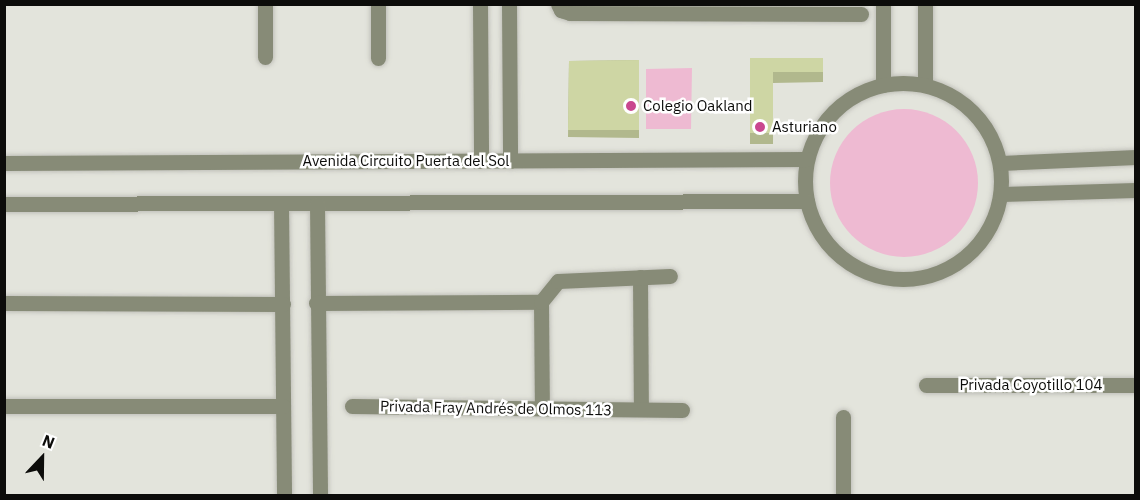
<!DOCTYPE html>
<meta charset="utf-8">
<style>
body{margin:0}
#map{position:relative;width:1140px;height:500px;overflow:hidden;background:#e3e4dc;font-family:"IBM Plex Sans",sans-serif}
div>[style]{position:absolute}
.green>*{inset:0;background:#eebad2}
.round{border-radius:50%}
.roads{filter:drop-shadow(0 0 2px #c1c1ba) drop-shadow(0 0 2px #c1c1ba)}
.minor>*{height:15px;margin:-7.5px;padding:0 7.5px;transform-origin:7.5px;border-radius:7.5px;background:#878b77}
.minor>.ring{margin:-7.5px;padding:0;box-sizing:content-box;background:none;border:15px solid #878b77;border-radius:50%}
.wall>*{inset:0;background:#b1b88d}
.building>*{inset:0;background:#ced6a4}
.dots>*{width:16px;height:16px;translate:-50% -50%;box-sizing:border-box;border:3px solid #fff;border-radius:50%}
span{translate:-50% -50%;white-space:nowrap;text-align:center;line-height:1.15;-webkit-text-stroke:5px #fff;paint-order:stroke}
.poi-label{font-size:15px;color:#0c0c0a}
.left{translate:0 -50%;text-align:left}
.street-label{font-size:15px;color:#0c0c0a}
.frame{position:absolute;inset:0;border:6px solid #0c0c0a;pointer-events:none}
.north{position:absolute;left:12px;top:428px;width:60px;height:60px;-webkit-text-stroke:4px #fff;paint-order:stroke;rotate:22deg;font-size:16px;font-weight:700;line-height:24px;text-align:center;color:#0c0c0a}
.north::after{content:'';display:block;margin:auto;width:21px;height:27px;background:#0c0c0a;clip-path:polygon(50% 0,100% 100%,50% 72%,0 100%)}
</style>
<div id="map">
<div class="green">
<div style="clip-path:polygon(692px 68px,691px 129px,646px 129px,646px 69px)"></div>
<div class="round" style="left:830px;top:109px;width:148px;height:148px"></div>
</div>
<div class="roads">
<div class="minor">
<div style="left:480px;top:4px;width:157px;rotate:89.6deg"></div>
<div style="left:509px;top:4px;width:157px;rotate:89.6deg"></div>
<div style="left:558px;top:4px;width:7px;rotate:63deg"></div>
<div style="left:561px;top:10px;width:9px;rotate:18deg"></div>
<div style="left:570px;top:13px;width:291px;rotate:0.2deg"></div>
<div style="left:883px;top:4px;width:81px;rotate:90deg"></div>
<div style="left:925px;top:4px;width:81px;rotate:90deg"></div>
<div style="left:265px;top:57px;width:53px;rotate:-90deg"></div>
<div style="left:378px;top:58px;width:54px;rotate:-90deg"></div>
<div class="ring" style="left:805px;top:83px;width:181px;height:181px"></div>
<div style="left:4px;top:163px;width:803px;rotate:-0.29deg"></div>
<div style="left:1001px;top:163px;width:135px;rotate:-2.5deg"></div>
<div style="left:1001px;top:194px;width:135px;rotate:-1.7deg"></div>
<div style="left:281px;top:203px;width:293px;rotate:89.4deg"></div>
<div style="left:4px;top:204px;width:803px;rotate:-0.21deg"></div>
<div style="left:317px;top:204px;width:292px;rotate:89.4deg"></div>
<div style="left:640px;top:277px;width:132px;rotate:89.6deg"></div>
<div style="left:541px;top:302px;width:106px;rotate:89.5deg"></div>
<div style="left:4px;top:303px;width:279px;rotate:0.2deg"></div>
<div style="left:316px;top:303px;width:225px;rotate:-0.3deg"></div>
<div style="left:541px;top:302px;width:27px;rotate:-51deg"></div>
<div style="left:558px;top:281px;width:112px;rotate:-2.6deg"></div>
<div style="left:926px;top:385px;width:210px"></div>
<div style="left:4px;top:406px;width:279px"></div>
<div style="left:352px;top:406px;width:330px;rotate:0.7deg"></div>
<div style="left:843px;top:417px;width:79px;rotate:90deg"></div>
</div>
</div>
<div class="wall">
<div style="clip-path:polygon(750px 58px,823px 58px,823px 82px,773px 83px,773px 144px,750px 144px)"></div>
<div style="clip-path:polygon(639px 60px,639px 138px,568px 137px,569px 61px)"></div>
</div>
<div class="building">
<div style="clip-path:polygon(750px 58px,823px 58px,823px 72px,773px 72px,773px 133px,750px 133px)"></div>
<div style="clip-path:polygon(639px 60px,639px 130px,568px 130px,569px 61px)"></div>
</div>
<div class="dots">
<div style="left:631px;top:106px;background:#c9478f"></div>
<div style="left:760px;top:127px;background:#c9478f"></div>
</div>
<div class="poi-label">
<span class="left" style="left:643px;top:106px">Colegio Oakland</span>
<span class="left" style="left:772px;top:127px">Asturiano</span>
</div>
<div class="street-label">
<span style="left:406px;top:161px">Avenida Circuito Puerta del Sol</span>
<span style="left:1031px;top:385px">Privada Coyotillo 104</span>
<span style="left:496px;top:408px;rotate:1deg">Privada Fray Andrés de Olmos 113</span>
</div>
<div class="frame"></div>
<div class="north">N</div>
</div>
